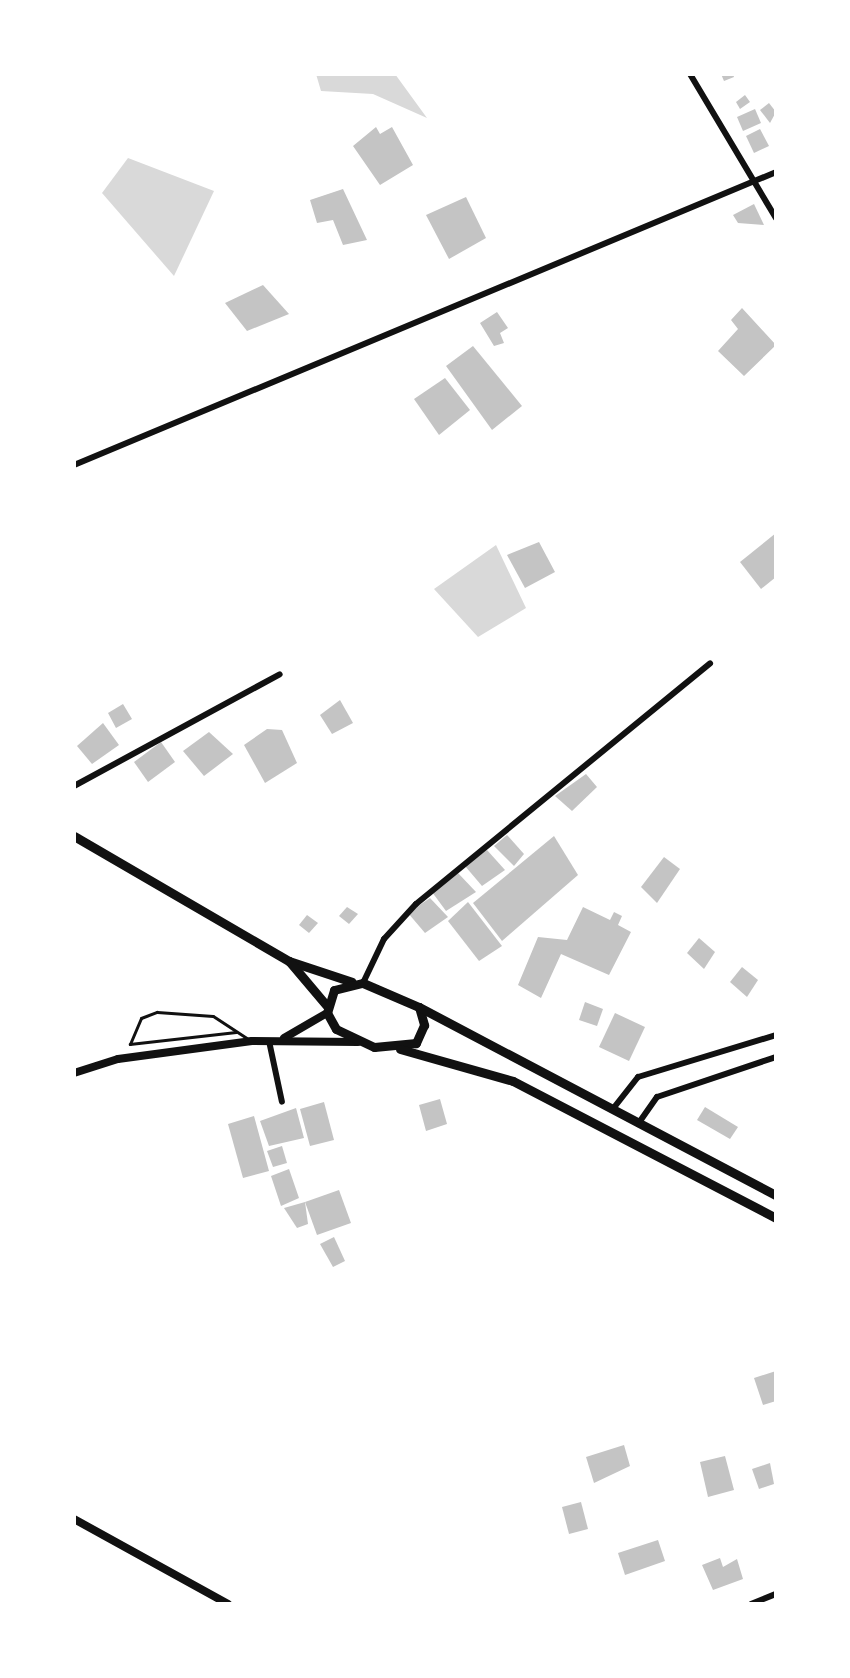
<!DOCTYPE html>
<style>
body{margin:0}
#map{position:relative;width:850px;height:1678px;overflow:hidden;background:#fff;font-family:"IBM Plex Sans",sans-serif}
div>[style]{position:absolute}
.water>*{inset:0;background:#d9d9d9}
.building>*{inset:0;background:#c4c4c4}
.service>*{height:3px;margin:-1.5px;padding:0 1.5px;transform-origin:1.5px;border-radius:1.5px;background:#111}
.minor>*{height:6px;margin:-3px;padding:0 3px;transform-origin:3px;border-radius:3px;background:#111}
.tertiary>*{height:8px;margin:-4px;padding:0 4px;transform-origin:4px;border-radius:4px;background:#111}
.secondary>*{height:9px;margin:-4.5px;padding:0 4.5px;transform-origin:4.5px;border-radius:4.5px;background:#111}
span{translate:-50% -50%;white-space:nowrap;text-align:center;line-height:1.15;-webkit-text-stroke:7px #fff;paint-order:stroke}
.frame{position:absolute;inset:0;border:76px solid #fff;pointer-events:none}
</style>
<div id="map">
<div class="water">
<div style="clip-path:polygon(316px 74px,395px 74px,427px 118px,373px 94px,321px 91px)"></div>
<div style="clip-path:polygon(128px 158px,214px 191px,174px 276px,102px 193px)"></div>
<div style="clip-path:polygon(496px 545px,526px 608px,478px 637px,434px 589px)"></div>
</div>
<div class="building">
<div style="clip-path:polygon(721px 74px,733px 74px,734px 77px,724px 81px)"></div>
<div style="clip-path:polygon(745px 95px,750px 102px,740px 109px,736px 102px)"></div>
<div style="clip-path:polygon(769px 103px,776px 112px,770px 123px,760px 110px)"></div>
<div style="clip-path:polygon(755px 109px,761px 123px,743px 131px,737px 117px)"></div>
<div style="clip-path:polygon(376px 127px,380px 134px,392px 127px,413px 165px,380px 185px,353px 146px)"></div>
<div style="clip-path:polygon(760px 129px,769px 146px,754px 153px,746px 136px)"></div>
<div style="clip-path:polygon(343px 189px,367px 240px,343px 245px,333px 220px,317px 223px,310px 200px)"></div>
<div style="clip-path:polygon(466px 197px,486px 238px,449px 259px,426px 215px)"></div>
<div style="clip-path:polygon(754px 204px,764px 225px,738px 223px,733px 215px)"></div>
<div style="clip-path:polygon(263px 285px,289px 314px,247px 331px,225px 303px)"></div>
<div style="clip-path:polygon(742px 308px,776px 345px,744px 376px,718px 351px,738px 329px,731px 320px)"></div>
<div style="clip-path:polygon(497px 312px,508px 328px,500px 333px,504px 343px,494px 346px,480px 323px)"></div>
<div style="clip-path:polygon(473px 346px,522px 406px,492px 430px,446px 366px)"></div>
<div style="clip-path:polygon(445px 378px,470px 410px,439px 435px,414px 399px)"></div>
<div style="clip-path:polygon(776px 533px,776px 577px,761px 589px,740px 562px)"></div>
<div style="clip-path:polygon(539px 542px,555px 572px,525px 588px,507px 555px)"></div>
<div style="clip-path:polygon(340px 700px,353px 723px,332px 734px,320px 715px)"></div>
<div style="clip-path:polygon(123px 704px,132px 719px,116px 728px,108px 713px)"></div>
<div style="clip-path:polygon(103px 723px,119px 745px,92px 764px,77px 746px)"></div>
<div style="clip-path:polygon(267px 729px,282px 730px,297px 763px,265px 783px,244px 745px)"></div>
<div style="clip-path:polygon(209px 732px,233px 754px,204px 776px,183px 751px)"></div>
<div style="clip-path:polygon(161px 742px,175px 762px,148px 782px,134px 762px)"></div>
<div style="clip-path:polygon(586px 774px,597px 787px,572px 811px,555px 796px)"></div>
<div style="clip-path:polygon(507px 835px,524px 854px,514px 866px,494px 846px)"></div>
<div style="clip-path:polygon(554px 836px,578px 875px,502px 941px,473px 903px)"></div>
<div style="clip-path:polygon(487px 850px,505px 870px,482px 886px,465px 866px)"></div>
<div style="clip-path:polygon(664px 857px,680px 869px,657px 903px,641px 887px)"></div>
<div style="clip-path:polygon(458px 873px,476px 892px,446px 911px,432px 892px)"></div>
<div style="clip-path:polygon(430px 898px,448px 917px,425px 933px,408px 913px)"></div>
<div style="clip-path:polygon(468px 902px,502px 946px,479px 961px,448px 921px)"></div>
<div style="clip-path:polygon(347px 907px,358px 914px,349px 924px,339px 916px)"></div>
<div style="clip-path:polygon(583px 907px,610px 920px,614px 912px,622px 916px,618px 925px,631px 932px,609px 975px,561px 954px,541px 998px,518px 985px,538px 937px,567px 940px)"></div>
<div style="clip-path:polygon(307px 915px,318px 923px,309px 933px,299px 925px)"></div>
<div style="clip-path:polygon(699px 938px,715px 952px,704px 969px,687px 953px)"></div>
<div style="clip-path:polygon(742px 967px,758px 980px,747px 997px,730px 982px)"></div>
<div style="clip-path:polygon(585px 1002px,603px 1009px,597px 1026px,579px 1020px)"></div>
<div style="clip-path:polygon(615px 1013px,645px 1027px,629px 1061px,599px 1047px)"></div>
<div style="clip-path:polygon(440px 1099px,447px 1124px,426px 1131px,419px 1105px)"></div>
<div style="clip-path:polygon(324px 1102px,334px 1140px,310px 1146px,300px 1109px)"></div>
<div style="clip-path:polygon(705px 1107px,738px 1127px,730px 1139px,697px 1120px)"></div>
<div style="clip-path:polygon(296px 1108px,304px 1138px,269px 1146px,260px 1121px)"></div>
<div style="clip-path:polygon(254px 1116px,269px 1171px,243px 1178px,228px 1124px)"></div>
<div style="clip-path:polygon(282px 1146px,287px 1163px,273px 1167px,267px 1151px)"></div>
<div style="clip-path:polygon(289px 1169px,299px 1198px,281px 1206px,271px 1176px)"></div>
<div style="clip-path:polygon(339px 1190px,351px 1223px,317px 1235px,305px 1202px)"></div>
<div style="clip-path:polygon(305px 1202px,308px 1224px,297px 1228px,284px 1208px)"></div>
<div style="clip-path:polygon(334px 1237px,345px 1261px,333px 1267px,320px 1244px)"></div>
<div style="clip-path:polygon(776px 1371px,776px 1401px,763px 1405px,754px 1378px)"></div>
<div style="clip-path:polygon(624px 1445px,630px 1466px,594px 1483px,586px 1457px)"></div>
<div style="clip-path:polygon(725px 1456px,734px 1490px,708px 1497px,700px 1462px)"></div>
<div style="clip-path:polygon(770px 1463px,774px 1484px,759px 1489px,752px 1469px)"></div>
<div style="clip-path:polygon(581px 1502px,588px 1529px,569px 1534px,562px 1507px)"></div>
<div style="clip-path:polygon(658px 1540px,665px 1561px,625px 1575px,618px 1553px)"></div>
<div style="clip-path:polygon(720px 1558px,723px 1567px,737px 1559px,743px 1579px,713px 1590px,702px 1565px)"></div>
</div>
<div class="service">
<div style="left:236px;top:1032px;width:107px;rotate:173.5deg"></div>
<div style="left:130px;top:1044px;width:28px;rotate:-67deg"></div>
<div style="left:141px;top:1018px;width:17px;rotate:-21deg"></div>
<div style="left:157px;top:1012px;width:56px;rotate:4.1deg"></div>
<div style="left:213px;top:1016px;width:42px;rotate:33.3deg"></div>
</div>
<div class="minor">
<div style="left:690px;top:74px;width:168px;rotate:59.2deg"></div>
<div style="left:74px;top:465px;width:761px;rotate:-22.65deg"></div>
<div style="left:74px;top:786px;width:234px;rotate:-28.5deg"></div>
<div style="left:363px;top:983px;width:49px;rotate:-64.5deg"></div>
<div style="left:384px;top:939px;width:47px;rotate:-47.6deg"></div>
<div style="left:416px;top:904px;width:380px;rotate:-39.3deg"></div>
<div style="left:269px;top:1041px;width:62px;rotate:78deg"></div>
<div style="left:612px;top:1110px;width:42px;rotate:-51.8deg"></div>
<div style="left:638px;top:1077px;width:144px;rotate:-16.9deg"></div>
<div style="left:638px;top:1124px;width:33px;rotate:-55deg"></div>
<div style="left:657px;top:1097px;width:126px;rotate:-18.6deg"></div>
<div style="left:751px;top:1604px;width:27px;rotate:-22deg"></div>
</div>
<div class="tertiary">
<div style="left:284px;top:1038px;width:50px;rotate:-30.2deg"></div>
<div style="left:74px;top:1073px;width:46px;rotate:-17.7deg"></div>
<div style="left:118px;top:1059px;width:135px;rotate:-7.7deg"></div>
<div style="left:252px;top:1041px;width:106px;rotate:0.5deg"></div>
<div style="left:74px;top:1519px;width:176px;rotate:28.9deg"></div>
</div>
<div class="secondary">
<div style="left:74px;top:836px;width:249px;rotate:30.2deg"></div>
<div style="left:289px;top:961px;width:66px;rotate:18.4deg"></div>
<div style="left:289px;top:961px;width:59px;rotate:49.8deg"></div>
<div style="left:363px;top:983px;width:61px;rotate:23.2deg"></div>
<div style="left:419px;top:1007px;width:19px;rotate:74deg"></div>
<div style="left:424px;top:1025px;width:20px;rotate:114deg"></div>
<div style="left:416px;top:1043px;width:42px;rotate:174.6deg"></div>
<div style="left:374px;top:1047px;width:42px;rotate:-154.7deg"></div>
<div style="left:336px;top:1029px;width:18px;rotate:-119deg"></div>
<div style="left:327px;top:1013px;width:24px;rotate:-73deg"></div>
<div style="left:334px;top:990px;width:30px;rotate:-14deg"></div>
<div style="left:419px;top:1007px;width:403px;rotate:27.8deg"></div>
<div style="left:400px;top:1049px;width:117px;rotate:15.8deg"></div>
<div style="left:513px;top:1081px;width:297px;rotate:27.5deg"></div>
</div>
<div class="frame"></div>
</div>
